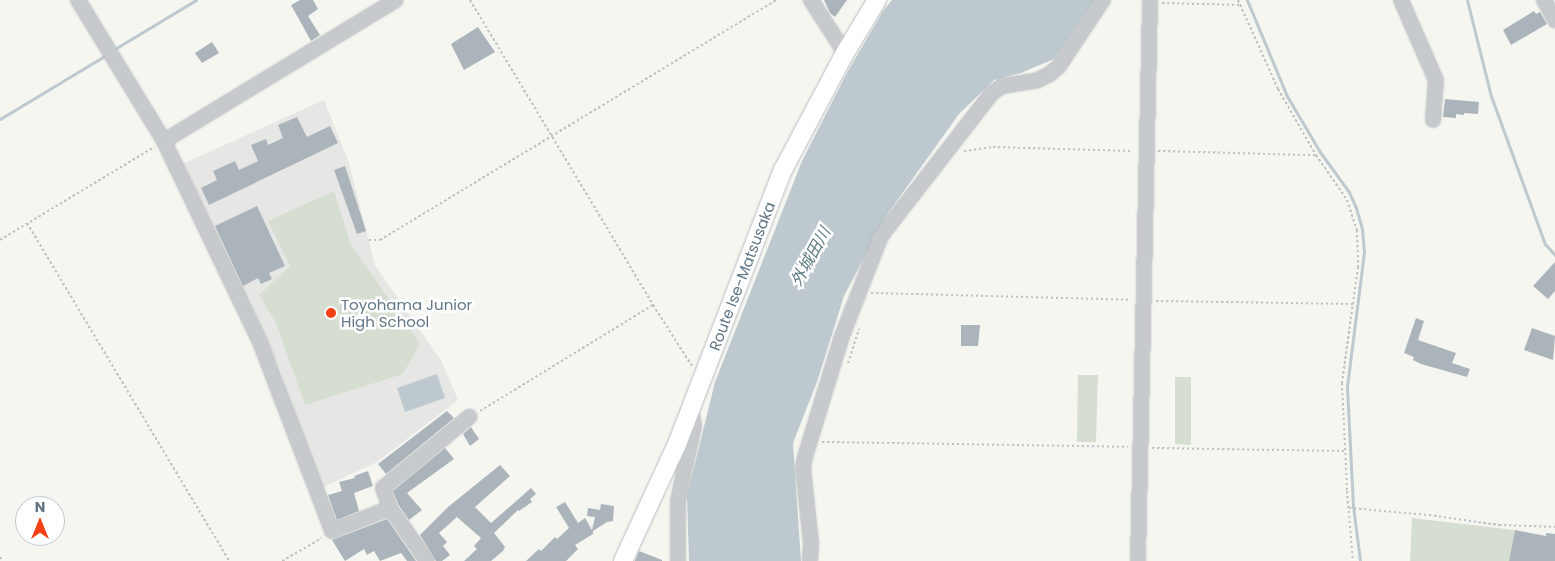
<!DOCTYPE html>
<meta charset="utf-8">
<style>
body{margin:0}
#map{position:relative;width:1555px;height:561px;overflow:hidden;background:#f6f6f1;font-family:Poppins,"Noto Sans JP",sans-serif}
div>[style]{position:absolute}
.built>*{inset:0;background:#e6e7e5}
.green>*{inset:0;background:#d6ded2}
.water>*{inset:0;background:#bdc9ce}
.stream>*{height:3px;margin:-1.5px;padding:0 1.5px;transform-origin:1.5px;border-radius:1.5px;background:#bdc9ce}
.building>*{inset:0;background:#aab4ba}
.path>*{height:2px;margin-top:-1px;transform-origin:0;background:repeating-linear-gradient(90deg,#bdc0c2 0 2.5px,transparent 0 5px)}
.roads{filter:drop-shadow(0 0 1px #b7bbbf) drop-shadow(0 0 1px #b7bbbf)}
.minor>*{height:14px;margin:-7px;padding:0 7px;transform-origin:7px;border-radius:7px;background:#c7cacd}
.major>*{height:18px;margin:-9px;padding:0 9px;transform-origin:9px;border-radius:9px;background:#fff}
.dots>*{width:14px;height:14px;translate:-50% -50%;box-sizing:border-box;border:2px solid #fff;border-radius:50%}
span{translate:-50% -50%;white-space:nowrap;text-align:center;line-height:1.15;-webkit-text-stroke:5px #fff;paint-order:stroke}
.street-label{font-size:15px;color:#617686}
.poi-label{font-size:15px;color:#617686}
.left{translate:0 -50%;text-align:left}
.water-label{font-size:16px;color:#5d7a83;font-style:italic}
.north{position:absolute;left:15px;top:496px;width:50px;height:50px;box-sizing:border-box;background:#fff;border:1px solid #c0c8cf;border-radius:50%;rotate:0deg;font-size:14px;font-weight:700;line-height:20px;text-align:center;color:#617686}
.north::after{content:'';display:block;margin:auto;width:18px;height:22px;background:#f54012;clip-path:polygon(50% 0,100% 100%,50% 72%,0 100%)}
</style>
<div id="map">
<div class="built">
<div style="clip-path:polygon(324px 100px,349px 163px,375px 265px,442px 362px,458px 400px,377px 462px,322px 488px,279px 366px,180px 165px)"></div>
</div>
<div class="green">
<div style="clip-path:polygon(334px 191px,351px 245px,420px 343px,403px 374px,305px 405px,276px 323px,259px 295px,290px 266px,268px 221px)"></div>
<div style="clip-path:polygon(1078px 375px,1098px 375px,1096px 442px,1077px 442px)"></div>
<div style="clip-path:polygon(1175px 377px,1191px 377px,1191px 445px,1175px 444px)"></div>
<div style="clip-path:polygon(1412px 518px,1515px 530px,1509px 561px,1410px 561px)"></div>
</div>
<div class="water">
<div style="clip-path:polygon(892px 0,1094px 0,1054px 59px,1021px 73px,994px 80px,959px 114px,886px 216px,844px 296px,817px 382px,793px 443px,801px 561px,689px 561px,687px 496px,715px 382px,802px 161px,848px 71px,883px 11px)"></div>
<div style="clip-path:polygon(437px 374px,445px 398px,405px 412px,397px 388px)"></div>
</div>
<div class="stream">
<div style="left:1247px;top:0;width:104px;rotate:67.4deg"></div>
<div style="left:1287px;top:96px;width:65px;rotate:59.5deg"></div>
<div style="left:1320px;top:152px;width:49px;rotate:54.1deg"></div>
<div style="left:1349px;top:192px;width:17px;rotate:66deg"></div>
<div style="left:1356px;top:208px;width:22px;rotate:74deg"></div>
<div style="left:1362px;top:229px;width:23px;rotate:85deg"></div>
<div style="left:1364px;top:252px;width:136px;rotate:97.2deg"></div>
<div style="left:1347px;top:387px;width:119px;rotate:87.1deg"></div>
<div style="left:1353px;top:506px;width:55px;rotate:82.7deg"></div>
<div style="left:1467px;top:0;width:99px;rotate:76deg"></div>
<div style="left:1491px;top:96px;width:158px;rotate:70deg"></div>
<div style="left:1545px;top:244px;width:15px;rotate:48deg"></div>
<div style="left:113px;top:50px;width:97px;rotate:-31.1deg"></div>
<div style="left:0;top:119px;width:124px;rotate:-31.1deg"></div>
</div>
<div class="building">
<div style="clip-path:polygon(300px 0,313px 0,318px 9px,308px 16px,320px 35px,311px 41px,291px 5px)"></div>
<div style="clip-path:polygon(824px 0,847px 0,835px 17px,830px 13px)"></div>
<div style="clip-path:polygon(1534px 11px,1536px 14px,1540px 12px,1547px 24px,1511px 45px,1503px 30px)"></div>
<div style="clip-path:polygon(478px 27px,495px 52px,464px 70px,451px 44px)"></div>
<div style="clip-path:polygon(212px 42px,219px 53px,202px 63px,195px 53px)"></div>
<div style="clip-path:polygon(1445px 99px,1479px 102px,1478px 114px,1464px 113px,1464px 115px,1456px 114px,1456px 118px,1443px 117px)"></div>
<div style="clip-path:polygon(297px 117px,307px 137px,330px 126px,338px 143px,209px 205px,201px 188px,217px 180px,213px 171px,235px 161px,239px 170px,258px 161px,251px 145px,266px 139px,268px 145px,283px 138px,278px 125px)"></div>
<div style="clip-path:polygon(345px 166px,366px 231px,357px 234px,334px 170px)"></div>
<div style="clip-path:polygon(257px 206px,285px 266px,269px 273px,272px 279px,261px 284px,258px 278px,243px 286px,215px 226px)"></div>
<div style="clip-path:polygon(1555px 262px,1555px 291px,1548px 299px,1533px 286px)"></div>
<div style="clip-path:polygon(1416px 318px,1424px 321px,1418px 340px,1456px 353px,1452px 363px,1470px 369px,1467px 377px,1421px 364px,1413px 360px,1414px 357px,1404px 353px)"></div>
<div style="clip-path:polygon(961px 325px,980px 325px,978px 346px,961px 346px)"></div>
<div style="clip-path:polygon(1532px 328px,1555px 336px,1553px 360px,1524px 350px)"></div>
<div style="clip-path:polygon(447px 411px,454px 418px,386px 474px,378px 464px)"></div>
<div style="clip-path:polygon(471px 427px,479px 439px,470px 446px,463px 434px)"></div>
<div style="clip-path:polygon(445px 448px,454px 459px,407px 493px,422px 510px,409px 520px,398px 504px,393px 491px)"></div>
<div style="clip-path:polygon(500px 465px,510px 476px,475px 507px,491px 523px,531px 488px,536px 494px,530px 499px,532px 502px,519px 511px,518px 510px,494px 533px,505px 547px,503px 551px,491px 561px,464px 561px,477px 549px,474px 546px,481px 538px,457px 517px,439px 533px,447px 542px,443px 546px,450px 555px,442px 561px,436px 561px,420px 535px,448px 507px)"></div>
<div style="clip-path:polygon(368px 471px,373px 486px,354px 493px,359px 511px,337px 520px,328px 495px,342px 491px,339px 482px,355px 478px,354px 476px)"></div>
<div style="clip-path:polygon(565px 502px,578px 523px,585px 518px,592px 530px,595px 517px,587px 516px,588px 508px,600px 510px,601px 504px,614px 506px,613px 521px,607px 522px,593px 531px,593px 534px,575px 545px,578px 549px,566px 561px,526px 561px,539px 549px,541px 551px,555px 537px,557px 539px,569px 528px,556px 507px)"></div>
<div style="clip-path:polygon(387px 519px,416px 561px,407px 561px,401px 553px,380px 561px,374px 551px,367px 555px,364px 549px,345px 561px,332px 540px)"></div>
<div style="clip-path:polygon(1515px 530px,1546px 536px,1546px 533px,1555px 534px,1555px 561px,1509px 561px)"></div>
<div style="clip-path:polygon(639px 551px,662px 560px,662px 561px,635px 561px)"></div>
</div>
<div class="path">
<div style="left:470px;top:0;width:356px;rotate:59deg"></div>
<div style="left:653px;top:305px;width:72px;rotate:57.4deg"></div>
<div style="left:1238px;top:0;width:98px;rotate:65.8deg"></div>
<div style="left:1278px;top:89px;width:76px;rotate:60.1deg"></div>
<div style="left:1316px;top:155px;width:55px;rotate:55.4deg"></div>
<div style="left:1347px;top:200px;width:32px;rotate:72deg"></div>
<div style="left:1357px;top:230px;width:37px;rotate:88deg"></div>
<div style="left:1358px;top:267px;width:117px;rotate:97.9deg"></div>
<div style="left:1342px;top:383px;width:108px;rotate:87.3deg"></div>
<div style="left:1347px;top:491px;width:70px;rotate:85.1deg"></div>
<div style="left:1162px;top:3px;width:78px;rotate:1.5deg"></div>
<div style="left:964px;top:151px;width:29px;rotate:-8deg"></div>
<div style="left:993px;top:147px;width:140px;rotate:1.6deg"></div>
<div style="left:1158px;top:151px;width:158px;rotate:1.5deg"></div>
<div style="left:27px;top:223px;width:394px;rotate:59.1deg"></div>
<div style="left:0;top:240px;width:180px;rotate:-31.1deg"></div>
<div style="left:369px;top:240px;width:11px"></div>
<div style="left:380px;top:240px;width:464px;rotate:-31.2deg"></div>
<div style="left:871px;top:293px;width:260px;rotate:1.5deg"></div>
<div style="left:1156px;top:301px;width:197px;rotate:0.9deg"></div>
<div style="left:848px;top:363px;width:36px;rotate:-72deg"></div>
<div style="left:480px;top:411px;width:203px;rotate:-31.5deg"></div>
<div style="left:822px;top:442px;width:306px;rotate:0.9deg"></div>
<div style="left:1152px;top:448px;width:193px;rotate:0.9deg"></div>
<div style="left:1349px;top:508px;width:80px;rotate:5deg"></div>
<div style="left:1429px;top:515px;width:71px;rotate:8.1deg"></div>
<div style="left:1499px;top:525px;width:56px;rotate:2deg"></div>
<div style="left:0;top:557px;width:5px;rotate:53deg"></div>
<div style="left:282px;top:561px;width:46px;rotate:-29.9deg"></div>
</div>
<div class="roads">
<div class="minor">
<div style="left:78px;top:0;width:165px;rotate:58.6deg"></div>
<div style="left:164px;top:141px;width:223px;rotate:64.5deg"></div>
<div style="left:260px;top:342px;width:202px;rotate:69.1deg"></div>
<div style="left:332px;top:531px;width:62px;rotate:-21.6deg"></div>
<div style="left:811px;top:0;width:63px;rotate:57.3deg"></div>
<div style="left:1401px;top:0;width:87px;rotate:66.4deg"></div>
<div style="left:1436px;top:80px;width:40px;rotate:94.3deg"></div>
<div style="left:1544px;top:0;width:23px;rotate:61deg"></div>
<div style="left:164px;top:141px;width:271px;rotate:-31.3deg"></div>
<div style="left:427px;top:561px;width:65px;rotate:-124.9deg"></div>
<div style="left:390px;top:508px;width:21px;rotate:-109deg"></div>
<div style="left:383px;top:488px;width:112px;rotate:-39.5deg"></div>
<div style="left:678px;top:561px;width:60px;rotate:-90deg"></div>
<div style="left:678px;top:501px;width:77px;rotate:-78deg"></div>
<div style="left:694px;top:426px;width:17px;rotate:-100deg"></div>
<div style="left:810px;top:561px;width:18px;rotate:-87deg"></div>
<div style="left:811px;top:543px;width:75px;rotate:-96.1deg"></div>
<div style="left:803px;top:468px;width:11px;rotate:-80deg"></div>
<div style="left:805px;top:457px;width:127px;rotate:-73deg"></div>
<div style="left:842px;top:336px;width:107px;rotate:-68.7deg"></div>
<div style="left:881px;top:236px;width:181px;rotate:-52.2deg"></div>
<div style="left:992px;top:93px;width:12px;rotate:-35deg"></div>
<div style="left:1002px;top:86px;width:36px;rotate:-9deg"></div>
<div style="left:1038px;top:80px;width:13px;rotate:-27deg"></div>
<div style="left:1050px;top:74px;width:12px;rotate:-42deg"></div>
<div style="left:1059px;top:66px;width:79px;rotate:-56.3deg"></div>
<div style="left:1138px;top:561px;width:561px;rotate:-88.77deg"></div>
</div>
<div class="major">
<div style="left:623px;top:561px;width:129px;rotate:-65.2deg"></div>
<div style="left:677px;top:444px;width:294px;rotate:-68.9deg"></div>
<div style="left:783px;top:170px;width:132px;rotate:-62.1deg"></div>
<div style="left:845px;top:53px;width:62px;rotate:-58.9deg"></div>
</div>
</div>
<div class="dots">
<div style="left:331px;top:313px;background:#f54012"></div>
</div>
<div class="street-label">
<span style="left:742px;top:276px;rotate:-69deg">Route Ise-Matsusaka</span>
</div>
<div class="poi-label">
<span class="left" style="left:341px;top:313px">Toyohama Junior<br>High School</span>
</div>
<div class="water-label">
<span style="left:811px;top:257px;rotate:-61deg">外城田川</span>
</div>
<div class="north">N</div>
</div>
